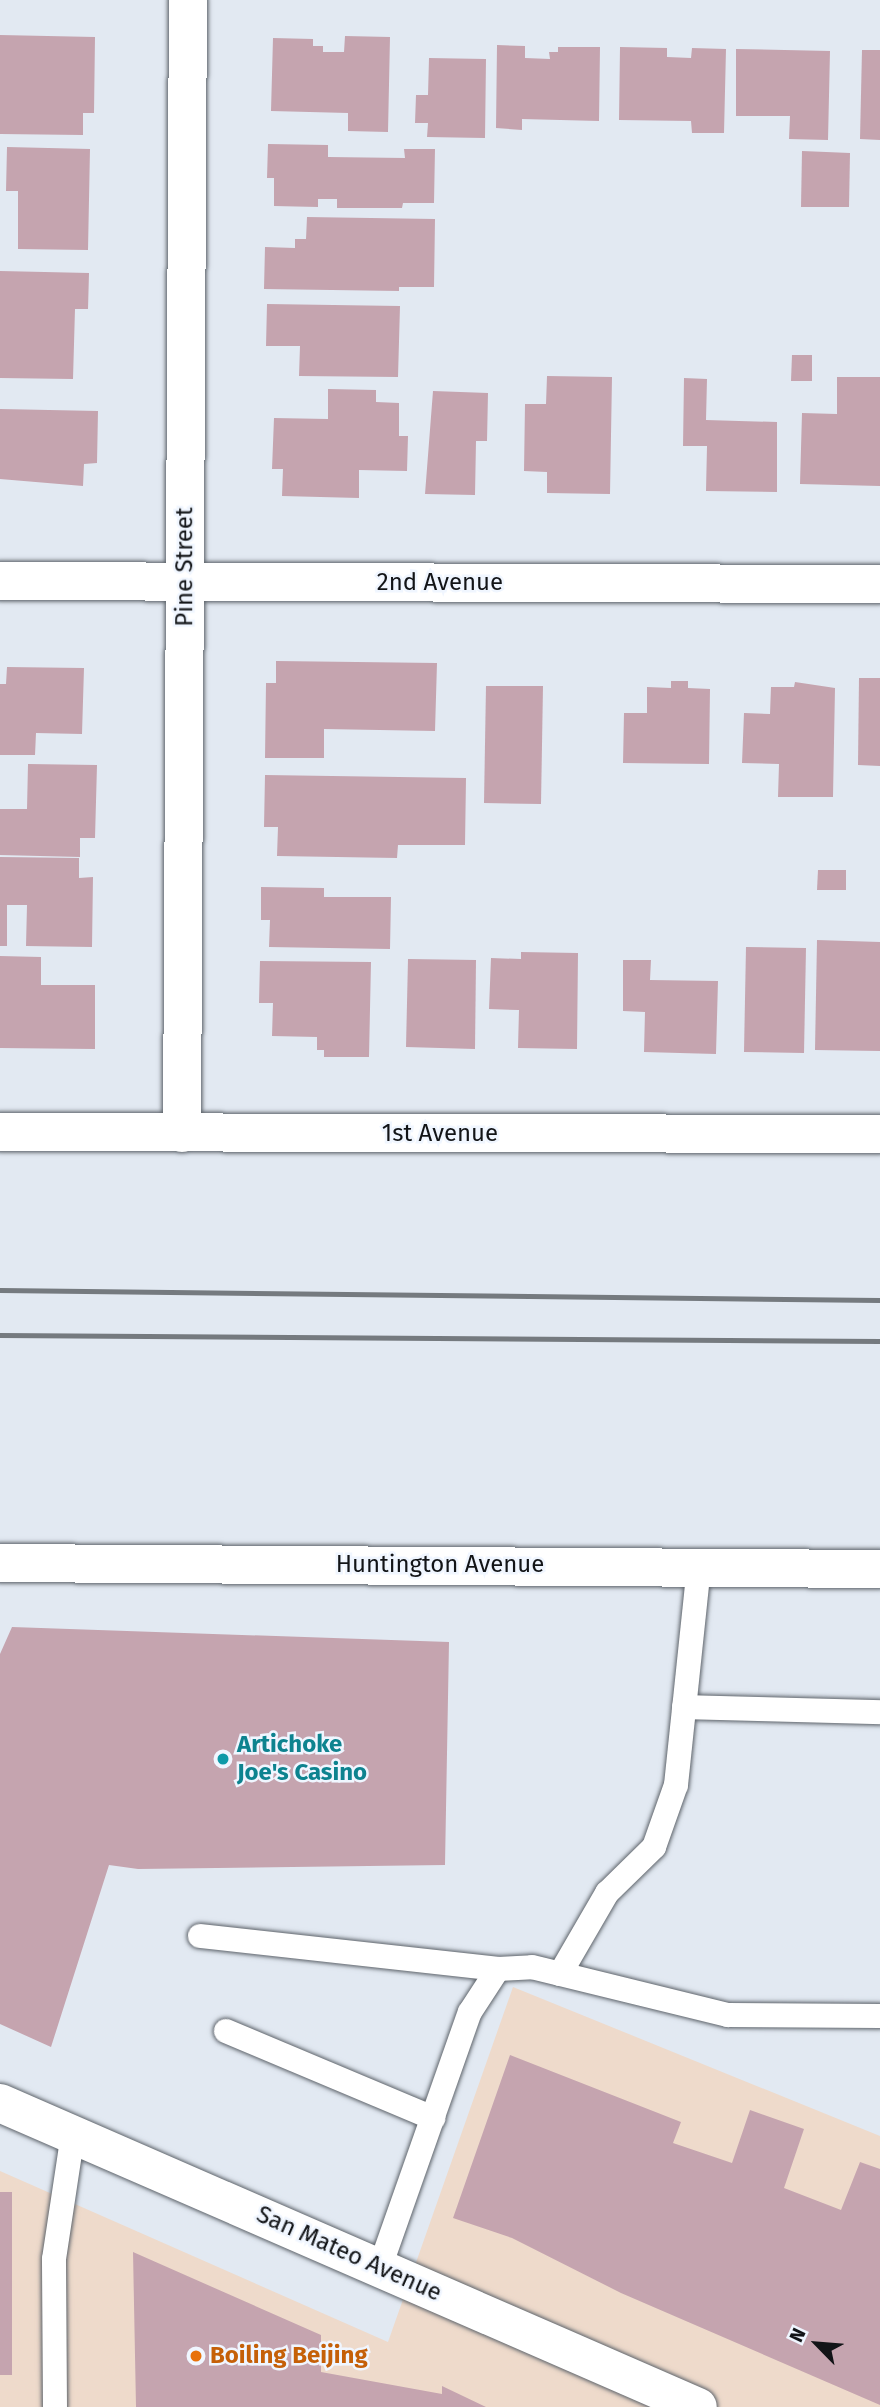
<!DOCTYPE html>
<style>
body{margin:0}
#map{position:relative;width:880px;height:2407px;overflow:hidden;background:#e2e9f2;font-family:"Fira Sans",sans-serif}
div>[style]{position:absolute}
.commercial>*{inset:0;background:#eedacb}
.building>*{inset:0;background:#c5a4af}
.roads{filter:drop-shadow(0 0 2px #5e646b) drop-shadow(0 0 2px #5e646b)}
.lane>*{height:24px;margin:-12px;padding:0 12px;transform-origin:12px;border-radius:12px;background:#fff}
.street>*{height:38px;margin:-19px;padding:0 19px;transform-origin:19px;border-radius:19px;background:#fff}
.secondary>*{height:38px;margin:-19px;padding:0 19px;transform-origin:19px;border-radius:19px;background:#fff}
.rail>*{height:5px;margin:-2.5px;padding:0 2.5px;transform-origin:2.5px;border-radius:2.5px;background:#757a7f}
.dots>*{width:19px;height:19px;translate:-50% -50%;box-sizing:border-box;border:4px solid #f0f6ff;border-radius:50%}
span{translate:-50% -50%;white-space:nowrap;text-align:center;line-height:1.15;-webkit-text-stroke:5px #f0f6ff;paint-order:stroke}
.street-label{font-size:24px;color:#121417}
.culture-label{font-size:24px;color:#0d838f;font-weight:700}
.left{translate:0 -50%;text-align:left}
.food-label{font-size:24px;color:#c56008;font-weight:700}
.north{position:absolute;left:782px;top:2309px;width:70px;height:70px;-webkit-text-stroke:5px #f0f6ff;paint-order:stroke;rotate:295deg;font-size:19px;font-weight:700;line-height:28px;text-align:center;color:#121417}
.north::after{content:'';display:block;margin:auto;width:24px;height:32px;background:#121417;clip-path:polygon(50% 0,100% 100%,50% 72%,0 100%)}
</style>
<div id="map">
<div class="commercial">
<div style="clip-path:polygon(513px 1987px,880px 2136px,880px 2407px,0 2407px,0 2171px,388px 2342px)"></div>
</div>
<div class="building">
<div style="clip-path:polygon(0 35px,95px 37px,94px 113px,83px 113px,83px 135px,0 134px)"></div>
<div style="clip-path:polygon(345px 36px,390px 37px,388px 132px,348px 131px,348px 113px,271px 111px,273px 38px,313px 39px,313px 46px,323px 46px,323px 52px,344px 52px)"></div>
<div style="clip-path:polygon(497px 45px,525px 46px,525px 58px,550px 59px,549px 52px,558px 52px,558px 47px,600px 47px,599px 121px,522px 119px,522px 130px,496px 128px)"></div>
<div style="clip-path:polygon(620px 47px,667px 48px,667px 57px,691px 58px,692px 48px,726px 49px,724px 133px,692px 133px,691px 121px,619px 120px)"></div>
<div style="clip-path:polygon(736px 49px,830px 51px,828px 140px,789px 139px,790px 116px,736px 116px)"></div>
<div style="clip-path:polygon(862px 50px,880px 50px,880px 140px,860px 139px)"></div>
<div style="clip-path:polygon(429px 58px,486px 59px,485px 138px,427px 137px,428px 123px,415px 123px,416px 95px,428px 95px)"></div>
<div style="clip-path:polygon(268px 144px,328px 145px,328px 157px,405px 158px,404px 149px,435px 149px,434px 203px,403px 203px,402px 208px,337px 208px,337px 199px,318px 199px,318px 207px,274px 206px,274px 178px,267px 178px)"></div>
<div style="clip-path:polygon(7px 147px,90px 149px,88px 250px,18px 249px,18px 191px,6px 191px)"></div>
<div style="clip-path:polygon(802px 151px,850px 153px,849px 207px,801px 207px)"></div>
<div style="clip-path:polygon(307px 217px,435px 219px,434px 287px,399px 287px,399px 291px,264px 289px,265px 247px,295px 248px,295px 239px,306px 239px)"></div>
<div style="clip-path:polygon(0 271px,89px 273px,88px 309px,75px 309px,73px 379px,0 378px)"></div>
<div style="clip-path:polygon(267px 304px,400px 306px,398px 377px,299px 376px,300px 346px,266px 346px)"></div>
<div style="clip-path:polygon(792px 355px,812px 355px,812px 381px,791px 381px)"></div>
<div style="clip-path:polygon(547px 376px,612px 377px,610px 494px,547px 493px,547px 472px,524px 471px,525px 404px,546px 404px)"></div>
<div style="clip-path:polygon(837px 377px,880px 377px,880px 486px,800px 484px,802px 413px,837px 414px)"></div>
<div style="clip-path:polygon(684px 378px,707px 379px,706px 420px,777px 422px,777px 492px,706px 491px,707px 446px,683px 446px)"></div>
<div style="clip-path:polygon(328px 389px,376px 390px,376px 402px,399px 403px,399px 436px,408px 436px,407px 471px,359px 470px,359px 498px,282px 496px,283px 469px,272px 469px,274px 418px,328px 419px)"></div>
<div style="clip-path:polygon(433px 391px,488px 393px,487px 441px,476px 441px,475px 495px,425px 494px)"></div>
<div style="clip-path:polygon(0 409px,98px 411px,97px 463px,84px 464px,83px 486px,0 479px)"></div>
<div style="clip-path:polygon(276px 661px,437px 663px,435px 731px,324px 729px,324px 758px,265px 758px,266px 683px,276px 683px)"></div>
<div style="clip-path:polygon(7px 667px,84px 668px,82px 734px,36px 733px,35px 755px,0 755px,0 684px,6px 684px)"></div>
<div style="clip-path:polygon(859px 678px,880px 678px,880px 766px,858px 765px)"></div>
<div style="clip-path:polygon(671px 681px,688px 681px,688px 688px,710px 689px,709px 764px,623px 763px,624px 713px,647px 713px,647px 687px,671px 688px)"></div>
<div style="clip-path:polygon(795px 682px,835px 688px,833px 797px,778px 797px,779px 764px,742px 763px,744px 713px,770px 714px,771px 687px,794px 687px)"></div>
<div style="clip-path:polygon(486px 686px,543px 686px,541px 804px,484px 803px)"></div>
<div style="clip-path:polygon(28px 764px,97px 765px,95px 838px,80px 838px,80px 857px,0 855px,0 809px,27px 809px)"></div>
<div style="clip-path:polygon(265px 775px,466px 778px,465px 845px,398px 845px,397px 858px,277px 856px,278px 827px,264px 827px)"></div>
<div style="clip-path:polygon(0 857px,79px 858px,79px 878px,93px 877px,92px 947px,26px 946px,27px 905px,7px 905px,7px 946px,0 946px)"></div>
<div style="clip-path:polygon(818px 870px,846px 870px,846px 890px,817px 890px)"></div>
<div style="clip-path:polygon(261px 887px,324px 888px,324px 897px,391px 897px,390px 949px,269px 947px,270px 920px,261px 920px)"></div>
<div style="clip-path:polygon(817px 940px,880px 942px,880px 1051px,815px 1050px)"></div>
<div style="clip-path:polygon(746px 947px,806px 948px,804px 1053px,744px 1052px)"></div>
<div style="clip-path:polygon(521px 952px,578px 953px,577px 1049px,518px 1048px,519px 1010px,489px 1009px,491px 958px,521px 959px)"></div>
<div style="clip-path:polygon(0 956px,41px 957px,41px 985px,95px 985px,95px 1049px,0 1048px)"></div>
<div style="clip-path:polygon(408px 959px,476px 960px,475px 1049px,406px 1047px)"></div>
<div style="clip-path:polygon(623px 960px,651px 960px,650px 980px,718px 981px,716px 1054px,644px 1052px,645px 1012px,623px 1011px)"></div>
<div style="clip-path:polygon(260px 961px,371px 962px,369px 1057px,324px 1057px,324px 1050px,317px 1050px,317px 1037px,272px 1036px,273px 1003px,259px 1003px)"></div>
<div style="clip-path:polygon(12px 1627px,449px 1642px,445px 1865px,138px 1869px,109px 1865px,51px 2047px,0 2024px,0 1654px)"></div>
<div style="clip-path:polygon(510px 2055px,681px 2122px,673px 2143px,732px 2163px,750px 2110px,804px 2129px,784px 2188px,841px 2210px,860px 2162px,880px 2169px,880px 2405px,621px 2293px,512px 2238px,453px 2218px)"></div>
<div style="clip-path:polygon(0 2192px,12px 2192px,12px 2375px,0 2375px)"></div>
<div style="clip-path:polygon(133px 2252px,321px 2335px,321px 2372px,442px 2394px,442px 2386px,486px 2407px,136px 2407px)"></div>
</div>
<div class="roads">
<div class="lane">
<div style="left:684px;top:1707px;width:196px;rotate:1.5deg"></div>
<div style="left:200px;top:1936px;width:300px;rotate:6.3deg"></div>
<div style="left:560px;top:1974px;width:94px;rotate:-59.9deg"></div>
<div style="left:607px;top:1893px;width:66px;rotate:-44.4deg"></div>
<div style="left:654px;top:1847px;width:66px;rotate:-70.5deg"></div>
<div style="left:676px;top:1785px;width:220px;rotate:-84deg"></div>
<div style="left:226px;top:2031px;width:225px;rotate:22.8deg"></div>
<div style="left:380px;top:2267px;width:270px;rotate:-70.6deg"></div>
<div style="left:470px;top:2012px;width:51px;rotate:-56.9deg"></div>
<div style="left:498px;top:1969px;width:34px;rotate:-3deg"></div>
<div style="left:532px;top:1967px;width:202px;rotate:13.8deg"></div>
<div style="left:728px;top:2015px;width:152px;rotate:0.4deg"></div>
<div style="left:55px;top:2407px;width:148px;rotate:-90.4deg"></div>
<div style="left:54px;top:2259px;width:126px;rotate:-81.4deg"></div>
</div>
<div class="street">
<div style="left:0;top:581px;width:880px;rotate:0.2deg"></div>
<div style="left:0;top:1132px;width:880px;rotate:0.13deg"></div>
<div style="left:182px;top:1133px;width:1133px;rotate:-89.7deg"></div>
</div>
<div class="secondary">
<div style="left:0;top:1563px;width:880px;rotate:0.39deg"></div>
<div style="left:0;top:2103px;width:761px;rotate:23.53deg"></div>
</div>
</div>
<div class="rail">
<div style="left:0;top:1290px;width:880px;rotate:0.65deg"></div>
<div style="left:0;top:1335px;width:880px;rotate:0.39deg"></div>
</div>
<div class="dots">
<div style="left:223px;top:1759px;background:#0f9aa8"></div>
<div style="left:196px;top:2356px;background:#e8710a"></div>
</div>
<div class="street-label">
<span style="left:185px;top:567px;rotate:-90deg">Pine Street</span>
<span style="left:440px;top:583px">2nd Avenue</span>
<span style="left:440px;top:1134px">1st Avenue</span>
<span style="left:440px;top:1565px">Huntington Avenue</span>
<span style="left:349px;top:2254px;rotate:24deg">San Mateo Avenue</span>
</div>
<div class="culture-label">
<span class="left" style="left:237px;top:1759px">Artichoke<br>Joe's Casino</span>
</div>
<div class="food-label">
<span class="left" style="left:210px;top:2356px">Boiling Beijing</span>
</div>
<div class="north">N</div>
</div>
